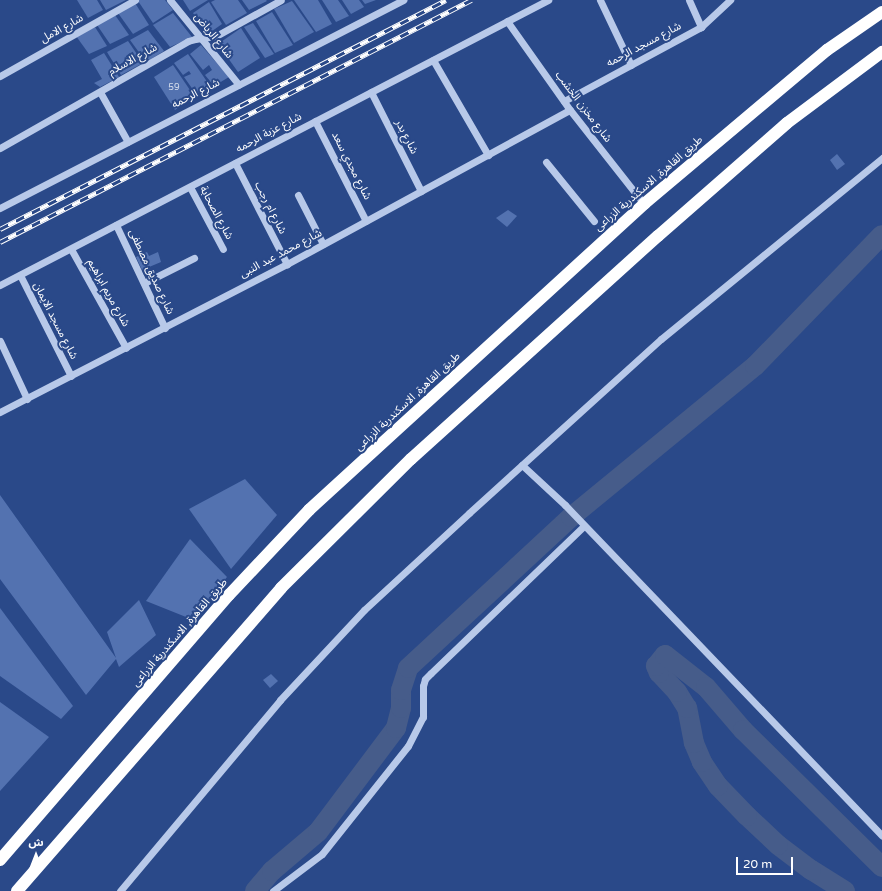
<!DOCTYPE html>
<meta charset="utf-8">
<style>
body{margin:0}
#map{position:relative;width:882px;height:891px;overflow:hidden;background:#2a4989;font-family:"Varela Round","Noto Sans Arabic",sans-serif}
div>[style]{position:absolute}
.canal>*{height:20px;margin:-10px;padding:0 10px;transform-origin:10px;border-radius:10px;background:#465c8a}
.building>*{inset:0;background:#5372b0}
.minor>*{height:7px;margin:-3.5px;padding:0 3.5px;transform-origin:3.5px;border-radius:3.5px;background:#b8c9e9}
.highway>*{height:12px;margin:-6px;padding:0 6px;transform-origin:6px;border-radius:6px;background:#fff}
.rail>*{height:4.5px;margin-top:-2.25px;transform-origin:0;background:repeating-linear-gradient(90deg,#2a4989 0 9px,#fff 0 18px);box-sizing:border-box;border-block:1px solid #fff}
span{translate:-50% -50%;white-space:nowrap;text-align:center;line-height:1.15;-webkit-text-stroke:4px #2a4989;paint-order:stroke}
.number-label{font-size:9px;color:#d4dceb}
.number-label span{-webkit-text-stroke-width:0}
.street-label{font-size:11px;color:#fff}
.north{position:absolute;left:16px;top:835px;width:40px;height:40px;-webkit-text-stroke:3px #2a4989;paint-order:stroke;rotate:0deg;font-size:11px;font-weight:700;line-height:16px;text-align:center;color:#fff}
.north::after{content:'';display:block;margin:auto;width:14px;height:18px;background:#fff;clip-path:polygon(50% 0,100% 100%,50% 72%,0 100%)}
.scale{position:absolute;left:736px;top:857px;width:57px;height:18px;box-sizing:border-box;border:2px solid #fff;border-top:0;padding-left:5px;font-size:12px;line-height:14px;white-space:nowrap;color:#fff;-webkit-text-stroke:3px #2a4989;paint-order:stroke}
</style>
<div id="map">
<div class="canal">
<div style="left:255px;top:891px;width:26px;rotate:-50deg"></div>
<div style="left:272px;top:871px;width:60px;rotate:-40.3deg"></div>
<div style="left:318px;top:832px;width:130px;rotate:-53.1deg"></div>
<div style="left:396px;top:728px;width:21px;rotate:-76deg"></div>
<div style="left:401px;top:708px;width:18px;rotate:-90deg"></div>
<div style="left:401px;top:690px;width:23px;rotate:-72deg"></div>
<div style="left:408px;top:668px;width:222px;rotate:-42.8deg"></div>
<div style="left:571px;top:517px;width:238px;rotate:-39.4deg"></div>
<div style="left:755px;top:366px;width:182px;rotate:-45.9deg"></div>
<div style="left:845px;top:891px;width:40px;rotate:-148deg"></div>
<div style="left:811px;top:870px;width:41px;rotate:-142.9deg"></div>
<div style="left:778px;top:845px;width:42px;rotate:-136.9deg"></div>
<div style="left:747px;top:816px;width:42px;rotate:-134deg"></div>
<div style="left:718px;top:786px;width:29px;rotate:-124deg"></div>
<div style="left:702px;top:762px;width:21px;rotate:-113deg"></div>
<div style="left:694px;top:743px;width:36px;rotate:-101deg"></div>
<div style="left:687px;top:708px;width:19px;rotate:-122deg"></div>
<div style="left:677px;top:692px;width:26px;rotate:-133deg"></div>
<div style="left:659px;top:673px;width:8px;rotate:-113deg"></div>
<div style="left:656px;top:666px;width:14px;rotate:-51deg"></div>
<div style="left:665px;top:655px;width:52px;rotate:38deg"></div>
<div style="left:706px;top:687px;width:57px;rotate:49.3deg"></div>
<div style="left:743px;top:730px;width:195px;rotate:44.6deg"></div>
</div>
<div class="building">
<div style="clip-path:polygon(77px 0,97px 0,103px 10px,88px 18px)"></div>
<div style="clip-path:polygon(100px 0,126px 0,106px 10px)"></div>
<div style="clip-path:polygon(140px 0,165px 0,173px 10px,153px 23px,138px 1px)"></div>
<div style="clip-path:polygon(183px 0,208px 0,190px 11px)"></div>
<div style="clip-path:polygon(215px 0,238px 0,247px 13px,226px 25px,211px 2px)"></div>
<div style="clip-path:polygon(242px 0,266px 0,267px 1px,249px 10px)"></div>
<div style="clip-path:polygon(294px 0,318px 0,332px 24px,316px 32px)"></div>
<div style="clip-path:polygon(322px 0,338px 0,349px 16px,336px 22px)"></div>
<div style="clip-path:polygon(342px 0,359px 0,364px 7px,351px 14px)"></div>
<div style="clip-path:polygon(362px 0,376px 0,365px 4px)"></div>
<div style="clip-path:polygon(292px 1px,314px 32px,294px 43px,274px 9px)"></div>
<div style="clip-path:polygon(209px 2px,222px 24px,208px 34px,193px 13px)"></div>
<div style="clip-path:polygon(135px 3px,149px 25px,133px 34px,118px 13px)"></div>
<div style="clip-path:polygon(272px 12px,293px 45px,275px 53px,256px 21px)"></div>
<div style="clip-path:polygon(173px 13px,192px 37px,170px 47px,153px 25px)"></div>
<div style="clip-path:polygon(115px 15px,129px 35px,110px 44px,97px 25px)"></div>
<div style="clip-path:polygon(253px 23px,274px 54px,265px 58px,244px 27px)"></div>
<div style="clip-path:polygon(95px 27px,107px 46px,89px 54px,76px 36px)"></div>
<div style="clip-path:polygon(241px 28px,260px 58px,238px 72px,218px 44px)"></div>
<div style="clip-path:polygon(148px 30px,164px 51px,146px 62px,130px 40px)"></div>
<div style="clip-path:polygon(128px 41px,143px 63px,121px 75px,107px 52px)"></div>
<div style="clip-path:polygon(201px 45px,229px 77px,214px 86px,205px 75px,212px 70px,209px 65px,203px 70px,190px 54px)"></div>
<div style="clip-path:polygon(104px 53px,119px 77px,100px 87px,94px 83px,102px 79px,91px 60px)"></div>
<div style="clip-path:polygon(188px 54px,210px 86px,196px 94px,184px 77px,191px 74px,189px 71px,183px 75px,174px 63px)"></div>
<div style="clip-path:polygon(173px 65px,194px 96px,175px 110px,154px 77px)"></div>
<div style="clip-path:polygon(837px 154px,845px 164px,837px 170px,830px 160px)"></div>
<div style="clip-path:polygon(508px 210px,517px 216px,507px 227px,496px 218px)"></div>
<div style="clip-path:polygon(147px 252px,149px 256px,158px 252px,161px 262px,142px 270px,136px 257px)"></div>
<div style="clip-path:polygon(245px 479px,277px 515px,231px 569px,189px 509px)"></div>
<div style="clip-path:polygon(0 495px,116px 658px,107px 632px,139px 600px,156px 635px,119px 667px,116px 659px,86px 695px,0 579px)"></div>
<div style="clip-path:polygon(190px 539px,227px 577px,191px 619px,146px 601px)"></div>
<div style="clip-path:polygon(0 608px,73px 706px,61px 719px,0 676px)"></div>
<div style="clip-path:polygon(271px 674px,278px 681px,270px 688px,263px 680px)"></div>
<div style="clip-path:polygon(0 702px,49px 737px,0 791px)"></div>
</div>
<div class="minor">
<div style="left:170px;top:0;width:109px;rotate:50.9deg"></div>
<div style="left:600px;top:0;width:72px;rotate:64.5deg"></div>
<div style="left:689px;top:0;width:30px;rotate:66deg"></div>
<div style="left:507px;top:21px;width:109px;rotate:54.7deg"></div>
<div style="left:570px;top:110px;width:120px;rotate:51.8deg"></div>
<div style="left:433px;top:60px;width:110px;rotate:59.9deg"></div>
<div style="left:0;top:76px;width:155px;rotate:-29.4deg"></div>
<div style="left:100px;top:92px;width:57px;rotate:60.8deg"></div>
<div style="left:371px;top:92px;width:111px;rotate:63.2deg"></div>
<div style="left:564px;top:101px;width:156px;rotate:-28.4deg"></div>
<div style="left:701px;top:27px;width:40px;rotate:-43deg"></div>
<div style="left:315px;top:121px;width:112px;rotate:63deg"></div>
<div style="left:0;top:148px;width:216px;rotate:-29.6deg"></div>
<div style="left:188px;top:41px;width:7px;rotate:-16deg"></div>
<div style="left:195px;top:39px;width:21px;rotate:-8deg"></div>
<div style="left:216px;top:36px;width:74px;rotate:-29deg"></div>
<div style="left:546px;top:162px;width:76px;rotate:50.9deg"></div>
<div style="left:235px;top:163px;width:114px;rotate:62.8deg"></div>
<div style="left:190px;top:187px;width:70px;rotate:62deg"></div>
<div style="left:298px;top:195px;width:55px;rotate:63deg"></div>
<div style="left:0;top:208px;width:454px;rotate:-27.3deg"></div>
<div style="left:116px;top:225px;width:114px;rotate:64.6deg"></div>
<div style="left:71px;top:249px;width:113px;rotate:60.9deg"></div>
<div style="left:20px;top:275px;width:113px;rotate:63.2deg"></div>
<div style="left:144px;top:283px;width:56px;rotate:-26.6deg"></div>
<div style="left:0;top:285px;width:618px;rotate:-27.48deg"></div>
<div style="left:0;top:341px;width:64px;rotate:65deg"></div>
<div style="left:0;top:412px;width:323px;rotate:-27.3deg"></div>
<div style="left:287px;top:264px;width:322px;rotate:-28.6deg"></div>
<div style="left:522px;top:465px;width:59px;rotate:42.9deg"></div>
<div style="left:565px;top:505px;width:458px;rotate:46.2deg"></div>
<div style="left:120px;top:891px;width:249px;rotate:-50deg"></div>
<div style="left:280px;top:700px;width:123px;rotate:-47deg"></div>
<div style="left:364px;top:610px;width:143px;rotate:-42.7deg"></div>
<div style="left:469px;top:513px;width:259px;rotate:-42.2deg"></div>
<div style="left:661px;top:339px;width:286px;rotate:-39.3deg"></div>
<div style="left:273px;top:891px;width:61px;rotate:-37.1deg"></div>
<div style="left:322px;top:854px;width:138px;rotate:-51.5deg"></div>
<div style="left:408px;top:746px;width:33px;rotate:-63deg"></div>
<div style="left:423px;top:717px;width:31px;rotate:-90deg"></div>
<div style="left:423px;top:686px;width:7px;rotate:-74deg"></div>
<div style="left:425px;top:679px;width:8px;rotate:-45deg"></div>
<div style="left:431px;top:673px;width:212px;rotate:-43.9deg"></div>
</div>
<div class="highway">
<div style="left:0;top:860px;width:350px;rotate:-49.2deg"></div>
<div style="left:229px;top:595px;width:117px;rotate:-46.7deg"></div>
<div style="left:309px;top:510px;width:454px;rotate:-42.4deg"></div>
<div style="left:644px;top:204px;width:239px;rotate:-40.1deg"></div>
<div style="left:827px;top:50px;width:67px;rotate:-34.6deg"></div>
<div style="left:17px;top:891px;width:402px;rotate:-48.9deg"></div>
<div style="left:281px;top:588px;width:183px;rotate:-44.8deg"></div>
<div style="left:411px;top:459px;width:333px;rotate:-42.1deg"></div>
<div style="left:658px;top:236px;width:171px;rotate:-41.2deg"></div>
<div style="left:787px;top:123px;width:119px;rotate:-36.8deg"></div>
</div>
<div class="rail">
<div style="left:0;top:229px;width:501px;rotate:-27.18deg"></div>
<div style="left:0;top:242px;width:530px;rotate:-27.19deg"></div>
</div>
<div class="number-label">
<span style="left:174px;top:88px">59</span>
</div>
<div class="street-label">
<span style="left:62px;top:29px;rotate:-29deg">شارع الامل</span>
<span style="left:213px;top:36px;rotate:51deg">شارع الرياض</span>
<span style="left:644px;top:45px;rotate:-28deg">شارع مسجد الرحمه</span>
<span style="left:133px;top:60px;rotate:-29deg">شارع الاسلام</span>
<span style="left:196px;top:94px;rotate:-27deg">شارع الرحمه</span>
<span style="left:583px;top:107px;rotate:53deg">شارع مخزن الخشب</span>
<span style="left:269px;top:133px;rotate:-28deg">شارع عزبة الرحمه</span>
<span style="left:406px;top:137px;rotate:63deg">شارع بدر</span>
<span style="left:351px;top:166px;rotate:63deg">شارع مجدي سعد</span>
<span style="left:649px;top:184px;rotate:-41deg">طريق القاهرة, الاسكندرية الزراعى</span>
<span style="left:270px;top:208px;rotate:63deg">شارع ام رجب</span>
<span style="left:216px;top:213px;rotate:62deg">شارع الصحابة</span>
<span style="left:281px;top:254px;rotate:-28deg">شارع محمد عبد النبى</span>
<span style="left:151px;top:272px;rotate:65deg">شارع صديق مصطفى</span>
<span style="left:108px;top:293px;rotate:61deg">شارع مريم ابراهيم</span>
<span style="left:55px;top:321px;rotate:63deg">شارع مسجد الايمان</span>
<span style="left:408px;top:402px;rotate:-43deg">طريق القاهرة, الاسكندرية الزراعى</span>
<span style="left:180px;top:633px;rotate:-49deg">طريق القاهرة, الاسكندرية الزراعى</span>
</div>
<div class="north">ش</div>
<div class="scale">20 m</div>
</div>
